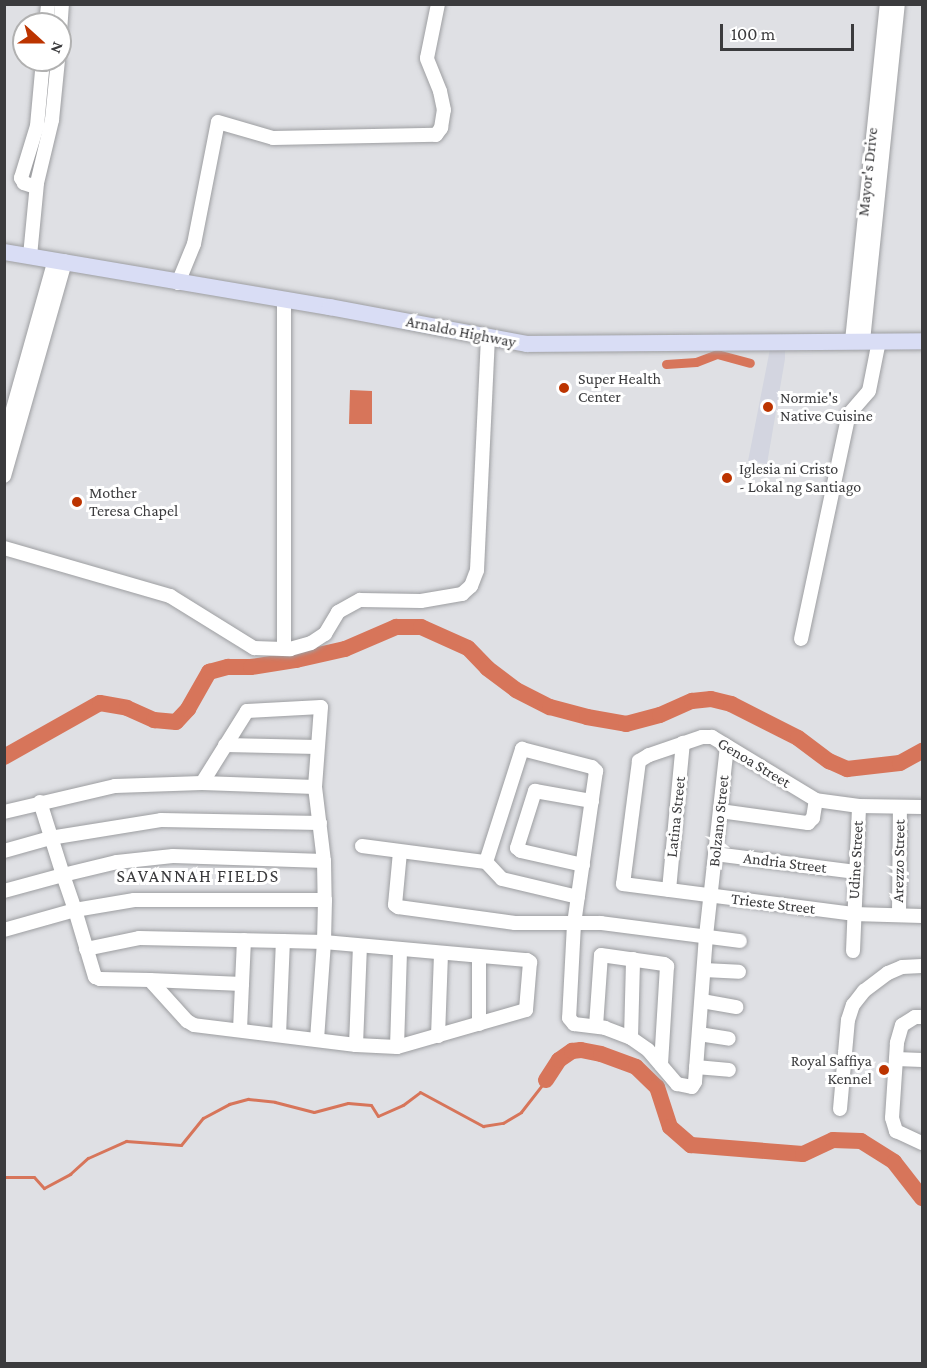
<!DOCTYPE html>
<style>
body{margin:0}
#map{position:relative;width:927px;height:1368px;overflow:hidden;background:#dfe0e4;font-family:"Crimson Pro",serif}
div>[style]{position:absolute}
.built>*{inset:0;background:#d3d5e0}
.water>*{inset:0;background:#d7755a}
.stream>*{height:3px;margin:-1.5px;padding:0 1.5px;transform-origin:1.5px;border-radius:1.5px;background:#d7755a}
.canal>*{height:9px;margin:-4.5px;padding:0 4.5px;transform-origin:4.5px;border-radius:4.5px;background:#d7755a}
.river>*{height:16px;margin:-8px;padding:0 8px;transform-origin:8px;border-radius:8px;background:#d7755a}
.roads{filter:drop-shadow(0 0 2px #9d9ea1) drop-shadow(0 0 2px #9d9ea1)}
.minor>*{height:14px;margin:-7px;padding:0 7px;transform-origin:7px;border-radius:7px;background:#fff}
.major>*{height:16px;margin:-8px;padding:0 8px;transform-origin:8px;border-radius:8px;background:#d9ddf5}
.dots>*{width:16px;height:16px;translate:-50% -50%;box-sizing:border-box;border:3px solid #fff;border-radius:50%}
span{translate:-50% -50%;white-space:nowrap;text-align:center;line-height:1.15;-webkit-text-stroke:6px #fff;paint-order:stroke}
.street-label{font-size:16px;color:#3b3b3d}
.poi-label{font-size:16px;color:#3b3b3d}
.left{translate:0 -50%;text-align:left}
.right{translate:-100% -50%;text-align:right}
.neighbourhood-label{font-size:18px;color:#3b3b3d;letter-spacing:1.5px}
.frame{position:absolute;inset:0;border:6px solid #3b3b3d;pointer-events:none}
.north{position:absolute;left:12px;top:12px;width:60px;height:60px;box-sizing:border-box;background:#fff;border:2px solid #b1b1b1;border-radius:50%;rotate:111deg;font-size:16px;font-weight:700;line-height:24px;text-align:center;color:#3b3b3d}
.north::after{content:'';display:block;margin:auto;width:21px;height:27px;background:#bc3400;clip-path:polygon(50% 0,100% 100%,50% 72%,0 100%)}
.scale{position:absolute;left:720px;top:24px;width:134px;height:27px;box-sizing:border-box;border:3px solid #3b3b3d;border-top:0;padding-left:8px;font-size:18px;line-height:21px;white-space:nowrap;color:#3b3b3d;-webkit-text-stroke:4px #fff;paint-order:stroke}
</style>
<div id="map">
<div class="built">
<div style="clip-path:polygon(770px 349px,785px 349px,785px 359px,767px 464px,748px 461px)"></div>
</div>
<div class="water">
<div style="clip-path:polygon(350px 390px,372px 391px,372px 424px,349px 424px)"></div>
</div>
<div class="stream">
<div style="left:4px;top:1177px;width:30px"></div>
<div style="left:34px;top:1177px;width:15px;rotate:48deg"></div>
<div style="left:44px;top:1188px;width:30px;rotate:-28deg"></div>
<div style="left:70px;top:1174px;width:24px;rotate:-42deg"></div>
<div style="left:88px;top:1158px;width:42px;rotate:-24.1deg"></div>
<div style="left:126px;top:1141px;width:55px;rotate:4.2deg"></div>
<div style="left:181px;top:1145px;width:35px;rotate:-51deg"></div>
<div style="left:203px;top:1118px;width:30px;rotate:-28deg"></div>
<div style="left:229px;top:1104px;width:20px;rotate:-15deg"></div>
<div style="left:248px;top:1099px;width:27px;rotate:6deg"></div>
<div style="left:275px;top:1102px;width:40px;rotate:14.4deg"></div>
<div style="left:314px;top:1112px;width:35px;rotate:-15deg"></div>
<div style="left:348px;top:1103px;width:23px;rotate:5deg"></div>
<div style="left:371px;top:1105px;width:13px;rotate:58deg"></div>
<div style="left:378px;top:1116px;width:27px;rotate:-24deg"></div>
<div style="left:403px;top:1105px;width:21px;rotate:-37deg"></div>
<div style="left:420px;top:1092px;width:72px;rotate:28.4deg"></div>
<div style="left:483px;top:1126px;width:20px;rotate:-9deg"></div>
<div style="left:503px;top:1123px;width:21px;rotate:-31deg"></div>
<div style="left:521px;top:1112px;width:41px;rotate:-52deg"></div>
</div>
<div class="canal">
<div style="left:666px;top:364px;width:30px;rotate:-4deg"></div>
<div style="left:696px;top:362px;width:22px;rotate:-21deg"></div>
<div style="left:717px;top:354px;width:34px;rotate:15deg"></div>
</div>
<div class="river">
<div style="left:4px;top:757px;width:110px;rotate:-29.4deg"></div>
<div style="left:100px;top:703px;width:27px;rotate:10deg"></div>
<div style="left:127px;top:708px;width:30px;rotate:24deg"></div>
<div style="left:154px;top:720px;width:22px;rotate:5deg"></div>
<div style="left:176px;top:722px;width:18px;rotate:-47deg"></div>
<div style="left:188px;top:709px;width:43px;rotate:-60.4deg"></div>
<div style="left:209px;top:672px;width:20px;rotate:-15deg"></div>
<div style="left:228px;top:667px;width:23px"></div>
<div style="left:251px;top:667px;width:46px;rotate:-8.8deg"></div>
<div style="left:296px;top:660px;width:50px;rotate:-12.7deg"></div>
<div style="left:345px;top:649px;width:56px;rotate:-23.3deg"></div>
<div style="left:396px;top:627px;width:25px"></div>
<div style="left:421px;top:627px;width:51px;rotate:24.1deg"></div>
<div style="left:468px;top:648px;width:28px;rotate:46deg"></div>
<div style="left:487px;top:668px;width:36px;rotate:37deg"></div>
<div style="left:516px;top:690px;width:38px;rotate:27deg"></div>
<div style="left:550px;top:707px;width:38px;rotate:15deg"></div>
<div style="left:587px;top:717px;width:40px;rotate:10deg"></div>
<div style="left:626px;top:724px;width:35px;rotate:-15deg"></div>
<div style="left:660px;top:715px;width:35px;rotate:-24deg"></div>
<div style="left:692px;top:701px;width:19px;rotate:-6deg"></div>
<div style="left:711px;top:699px;width:21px;rotate:14deg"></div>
<div style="left:731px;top:704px;width:75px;rotate:26.9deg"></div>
<div style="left:798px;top:738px;width:39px;rotate:37deg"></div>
<div style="left:829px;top:761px;width:20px;rotate:24deg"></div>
<div style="left:847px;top:769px;width:53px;rotate:-6.5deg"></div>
<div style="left:900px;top:763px;width:25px;rotate:-29deg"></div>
<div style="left:546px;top:1080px;width:24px;rotate:-57deg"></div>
<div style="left:559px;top:1060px;width:16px;rotate:-35deg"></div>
<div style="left:572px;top:1051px;width:9px;rotate:-6deg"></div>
<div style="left:581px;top:1050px;width:20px;rotate:11deg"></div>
<div style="left:601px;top:1054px;width:37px;rotate:20deg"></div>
<div style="left:636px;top:1067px;width:29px;rotate:44deg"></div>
<div style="left:657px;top:1087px;width:42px;rotate:72deg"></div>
<div style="left:670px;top:1127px;width:28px;rotate:41deg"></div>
<div style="left:691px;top:1145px;width:112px;rotate:4.6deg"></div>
<div style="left:803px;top:1154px;width:33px;rotate:-25deg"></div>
<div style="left:833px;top:1140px;width:28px;rotate:2deg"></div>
<div style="left:861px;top:1141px;width:39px;rotate:32deg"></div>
<div style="left:894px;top:1162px;width:46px;rotate:52.1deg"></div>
</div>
<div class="roads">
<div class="minor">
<div style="left:46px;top:24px;width:20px;rotate:-84deg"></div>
<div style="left:60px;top:32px;width:28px;rotate:-86deg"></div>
<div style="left:36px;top:187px;width:13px;rotate:-162deg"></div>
<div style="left:24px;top:183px;width:6px;rotate:-121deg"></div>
<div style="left:21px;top:178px;width:54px;rotate:-72.9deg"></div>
<div style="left:37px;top:126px;width:66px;rotate:-84.8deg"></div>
<div style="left:30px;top:256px;width:73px;rotate:-84.5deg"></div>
<div style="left:37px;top:183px;width:65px;rotate:-76.6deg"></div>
<div style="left:52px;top:120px;width:60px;rotate:-84.3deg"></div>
<div style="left:178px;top:283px;width:42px;rotate:-67.7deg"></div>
<div style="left:194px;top:244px;width:124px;rotate:-78.9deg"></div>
<div style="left:218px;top:122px;width:57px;rotate:16.2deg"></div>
<div style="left:273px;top:138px;width:163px;rotate:-1.1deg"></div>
<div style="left:436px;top:135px;width:9px;rotate:-54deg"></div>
<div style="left:441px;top:128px;width:18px;rotate:-81deg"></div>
<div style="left:444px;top:110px;width:19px;rotate:-102deg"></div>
<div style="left:440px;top:91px;width:35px;rotate:-112deg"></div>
<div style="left:427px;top:58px;width:55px;rotate:-78.5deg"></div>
<div style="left:284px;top:300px;width:349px;rotate:90deg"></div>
<div style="left:852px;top:341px;width:339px;rotate:-84.1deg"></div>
<div style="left:863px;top:341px;width:339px;rotate:-84.1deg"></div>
<div style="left:4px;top:441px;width:188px;rotate:-74.3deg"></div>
<div style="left:4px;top:476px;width:223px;rotate:-74.1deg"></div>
<div style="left:4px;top:548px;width:173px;rotate:16.1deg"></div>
<div style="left:170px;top:596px;width:99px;rotate:31.8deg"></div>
<div style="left:254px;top:648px;width:36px;rotate:2deg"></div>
<div style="left:290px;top:649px;width:22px;rotate:-16deg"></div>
<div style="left:311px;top:643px;width:17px;rotate:-33deg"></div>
<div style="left:325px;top:634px;width:26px;rotate:-59deg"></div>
<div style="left:338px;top:612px;width:25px;rotate:-29deg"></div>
<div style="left:360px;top:600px;width:61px;rotate:0.9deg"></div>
<div style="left:421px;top:601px;width:42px;rotate:-9.7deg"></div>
<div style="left:462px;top:594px;width:12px;rotate:-42deg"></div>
<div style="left:471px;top:586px;width:17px;rotate:-69deg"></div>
<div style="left:477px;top:570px;width:232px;rotate:-87.3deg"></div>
<div style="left:801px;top:639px;width:230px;rotate:-78deg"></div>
<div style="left:849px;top:414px;width:30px;rotate:-49deg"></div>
<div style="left:869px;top:391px;width:51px;rotate:-78.7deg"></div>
<div style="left:225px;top:745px;width:92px;rotate:1.2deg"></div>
<div style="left:202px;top:783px;width:113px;rotate:2deg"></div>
<div style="left:40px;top:802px;width:77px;rotate:72.5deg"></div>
<div style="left:63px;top:875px;width:56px;rotate:-13.5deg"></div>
<div style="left:117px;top:862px;width:56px;rotate:-6.1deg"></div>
<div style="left:173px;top:856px;width:151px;rotate:1.9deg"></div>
<div style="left:922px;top:807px;width:63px;rotate:-179.1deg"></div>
<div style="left:859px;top:806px;width:43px;rotate:-172.1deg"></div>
<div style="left:816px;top:800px;width:122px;rotate:-148.8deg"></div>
<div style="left:712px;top:737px;width:10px;rotate:180deg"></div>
<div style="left:702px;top:737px;width:56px;rotate:161.2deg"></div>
<div style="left:649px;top:755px;width:12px;rotate:149deg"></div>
<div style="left:639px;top:761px;width:124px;rotate:97.4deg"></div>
<div style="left:623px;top:884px;width:232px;rotate:7.4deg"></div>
<div style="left:853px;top:914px;width:69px;rotate:1.7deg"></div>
<div style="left:720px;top:811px;width:89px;rotate:7.8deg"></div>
<div style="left:808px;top:823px;width:7px;rotate:-45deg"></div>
<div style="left:813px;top:818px;width:18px;rotate:-81deg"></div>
<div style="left:4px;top:812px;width:114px;rotate:-13.2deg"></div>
<div style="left:115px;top:786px;width:87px;rotate:-2deg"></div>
<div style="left:202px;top:783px;width:85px;rotate:-58deg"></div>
<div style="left:247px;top:711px;width:74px;rotate:-3.1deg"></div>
<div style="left:321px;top:707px;width:80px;rotate:94.3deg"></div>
<div style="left:315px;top:787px;width:75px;rotate:83.1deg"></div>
<div style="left:324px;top:861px;width:39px;rotate:89deg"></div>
<div style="left:325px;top:900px;width:42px;rotate:91.4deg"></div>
<div style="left:324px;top:942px;width:204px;rotate:5.1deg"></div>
<div style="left:527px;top:960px;width:4px;rotate:34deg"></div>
<div style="left:530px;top:962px;width:48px;rotate:94.8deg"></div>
<div style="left:526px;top:1010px;width:134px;rotate:164deg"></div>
<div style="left:397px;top:1047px;width:41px;rotate:-177.2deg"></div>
<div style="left:356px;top:1045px;width:163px;rotate:-173deg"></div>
<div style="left:194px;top:1025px;width:8px;rotate:-150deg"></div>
<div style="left:187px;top:1021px;width:55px;rotate:-132.1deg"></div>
<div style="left:150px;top:980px;width:50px;rotate:-178.9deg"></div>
<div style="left:100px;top:979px;width:5px;rotate:-158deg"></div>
<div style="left:95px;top:977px;width:70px;rotate:-106.6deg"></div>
<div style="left:75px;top:910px;width:60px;rotate:-9.6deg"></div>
<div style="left:134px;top:900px;width:191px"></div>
<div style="left:362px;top:846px;width:125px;rotate:7.4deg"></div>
<div style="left:486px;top:862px;width:23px;rotate:47deg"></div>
<div style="left:502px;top:879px;width:78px;rotate:13.3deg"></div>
<div style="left:4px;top:851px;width:48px;rotate:-15.8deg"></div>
<div style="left:50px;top:838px;width:112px;rotate:-9.2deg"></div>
<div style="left:161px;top:820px;width:159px;rotate:1.1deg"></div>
<div style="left:400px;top:852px;width:53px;rotate:95.4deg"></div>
<div style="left:395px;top:905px;width:4px;rotate:34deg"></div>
<div style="left:398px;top:907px;width:118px;rotate:7.8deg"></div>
<div style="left:515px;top:923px;width:86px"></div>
<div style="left:601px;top:923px;width:140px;rotate:7.4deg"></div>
<div style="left:715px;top:854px;width:142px;rotate:7.3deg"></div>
<div style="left:486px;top:862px;width:119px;rotate:-72.3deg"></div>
<div style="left:522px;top:749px;width:72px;rotate:14.4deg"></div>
<div style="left:592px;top:767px;width:6px;rotate:45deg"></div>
<div style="left:596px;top:771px;width:155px;rotate:98.2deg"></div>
<div style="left:574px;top:924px;width:94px;rotate:93deg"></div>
<div style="left:569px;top:1018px;width:8px;rotate:50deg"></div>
<div style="left:574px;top:1024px;width:31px;rotate:7deg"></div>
<div style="left:605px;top:1028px;width:28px;rotate:21deg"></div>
<div style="left:631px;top:1038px;width:21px;rotate:35deg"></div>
<div style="left:648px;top:1050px;width:45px;rotate:49.5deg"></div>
<div style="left:677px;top:1084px;width:15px;rotate:11deg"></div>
<div style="left:692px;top:1087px;width:6px;rotate:-59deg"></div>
<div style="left:695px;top:1082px;width:146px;rotate:-85.7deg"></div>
<div style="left:706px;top:936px;width:191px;rotate:-83.7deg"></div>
<div style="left:583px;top:865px;width:64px;rotate:-167.3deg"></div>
<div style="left:521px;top:851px;width:5px;rotate:-143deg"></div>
<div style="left:517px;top:848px;width:60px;rotate:-72.5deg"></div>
<div style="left:535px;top:791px;width:58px;rotate:10deg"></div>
<div style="left:669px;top:890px;width:148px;rotate:-84.6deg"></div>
<div style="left:4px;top:891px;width:61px;rotate:-15.2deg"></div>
<div style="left:63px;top:875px;width:37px;rotate:71deg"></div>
<div style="left:75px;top:910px;width:74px;rotate:164.3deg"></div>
<div style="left:899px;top:915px;width:108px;rotate:-89.5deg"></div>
<div style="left:86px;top:949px;width:54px;rotate:-11.7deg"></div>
<div style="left:139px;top:938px;width:144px;rotate:1.2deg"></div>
<div style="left:853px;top:951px;width:145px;rotate:-87.6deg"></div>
<div style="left:704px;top:970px;width:35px;rotate:3deg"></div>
<div style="left:150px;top:980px;width:92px;rotate:2.5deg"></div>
<div style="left:242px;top:984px;width:44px;rotate:-87.4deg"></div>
<div style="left:702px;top:1001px;width:35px;rotate:10deg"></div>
<div style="left:922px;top:1017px;width:7px;rotate:180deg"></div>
<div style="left:915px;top:1017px;width:15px;rotate:148deg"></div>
<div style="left:902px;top:1025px;width:19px;rotate:106deg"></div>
<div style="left:897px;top:1043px;width:75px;rotate:93.8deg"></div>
<div style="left:892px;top:1118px;width:14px;rotate:73deg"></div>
<div style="left:896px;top:1131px;width:29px;rotate:25deg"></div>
<div style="left:479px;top:1024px;width:67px;rotate:-90deg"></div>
<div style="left:596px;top:1026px;width:71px;rotate:-86deg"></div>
<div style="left:601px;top:955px;width:64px;rotate:8.1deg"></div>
<div style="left:664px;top:964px;width:4px;rotate:34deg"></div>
<div style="left:667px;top:966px;width:99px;rotate:93.5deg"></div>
<div style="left:240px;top:1030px;width:46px;rotate:-87.5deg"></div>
<div style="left:699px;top:1034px;width:30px;rotate:9deg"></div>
<div style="left:279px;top:1035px;width:94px;rotate:-87.6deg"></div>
<div style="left:283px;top:941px;width:41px;rotate:1.4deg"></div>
<div style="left:324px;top:942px;width:98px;rotate:94.1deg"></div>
<div style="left:438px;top:1036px;width:83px;rotate:-87.9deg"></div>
<div style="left:631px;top:1038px;width:79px;rotate:-88.5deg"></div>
<div style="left:356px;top:1045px;width:99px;rotate:-87.7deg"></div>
<div style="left:397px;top:1047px;width:98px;rotate:-88.2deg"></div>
<div style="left:896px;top:1059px;width:26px;rotate:2deg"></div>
<div style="left:696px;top:1067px;width:33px;rotate:5deg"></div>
<div style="left:840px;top:1109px;width:89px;rotate:-84.9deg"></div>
<div style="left:848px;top:1020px;width:16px;rotate:-72deg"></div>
<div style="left:853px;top:1005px;width:18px;rotate:-52deg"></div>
<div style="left:864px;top:991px;width:30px;rotate:-37deg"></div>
<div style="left:888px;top:973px;width:15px;rotate:-23deg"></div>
<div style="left:902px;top:967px;width:20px;rotate:-3deg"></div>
</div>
<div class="major">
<div style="left:4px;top:252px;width:331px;rotate:9.6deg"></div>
<div style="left:330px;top:307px;width:200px;rotate:10.6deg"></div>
<div style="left:527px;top:344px;width:395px;rotate:-0.4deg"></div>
</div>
</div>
<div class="dots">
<div style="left:564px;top:388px;background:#bc3400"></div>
<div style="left:768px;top:407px;background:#bc3400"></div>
<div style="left:727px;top:478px;background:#bc3400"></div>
<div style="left:77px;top:502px;background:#bc3400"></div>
<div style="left:884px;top:1070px;background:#bc3400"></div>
</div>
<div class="street-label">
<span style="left:868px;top:172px;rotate:-84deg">Mayor's Drive</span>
<span style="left:461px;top:332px;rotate:11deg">Arnaldo Highway</span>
<span style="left:754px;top:763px;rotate:31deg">Genoa Street</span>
<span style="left:676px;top:817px;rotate:-84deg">Latina Street</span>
<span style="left:719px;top:821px;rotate:-84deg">Bolzano Street</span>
<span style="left:856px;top:860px;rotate:-87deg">Udine Street</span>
<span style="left:899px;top:861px;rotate:-89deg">Arezzo Street</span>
<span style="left:785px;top:863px;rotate:7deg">Andria Street</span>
<span style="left:773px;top:904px;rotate:7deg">Trieste Street</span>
</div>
<div class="poi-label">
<span class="left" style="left:578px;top:388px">Super Health<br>Center</span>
<span class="left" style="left:780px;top:407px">Normie's<br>Native Cuisine</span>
<span class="left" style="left:739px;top:478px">Iglesia ni Cristo<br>- Lokal ng Santiago</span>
<span class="left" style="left:89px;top:502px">Mother<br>Teresa Chapel</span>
<span class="right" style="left:872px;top:1070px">Royal Saffiya<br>Kennel</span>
</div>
<div class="neighbourhood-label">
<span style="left:198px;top:876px">SAVANNAH FIELDS</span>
</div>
<div class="frame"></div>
<div class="north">N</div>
<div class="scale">100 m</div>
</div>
